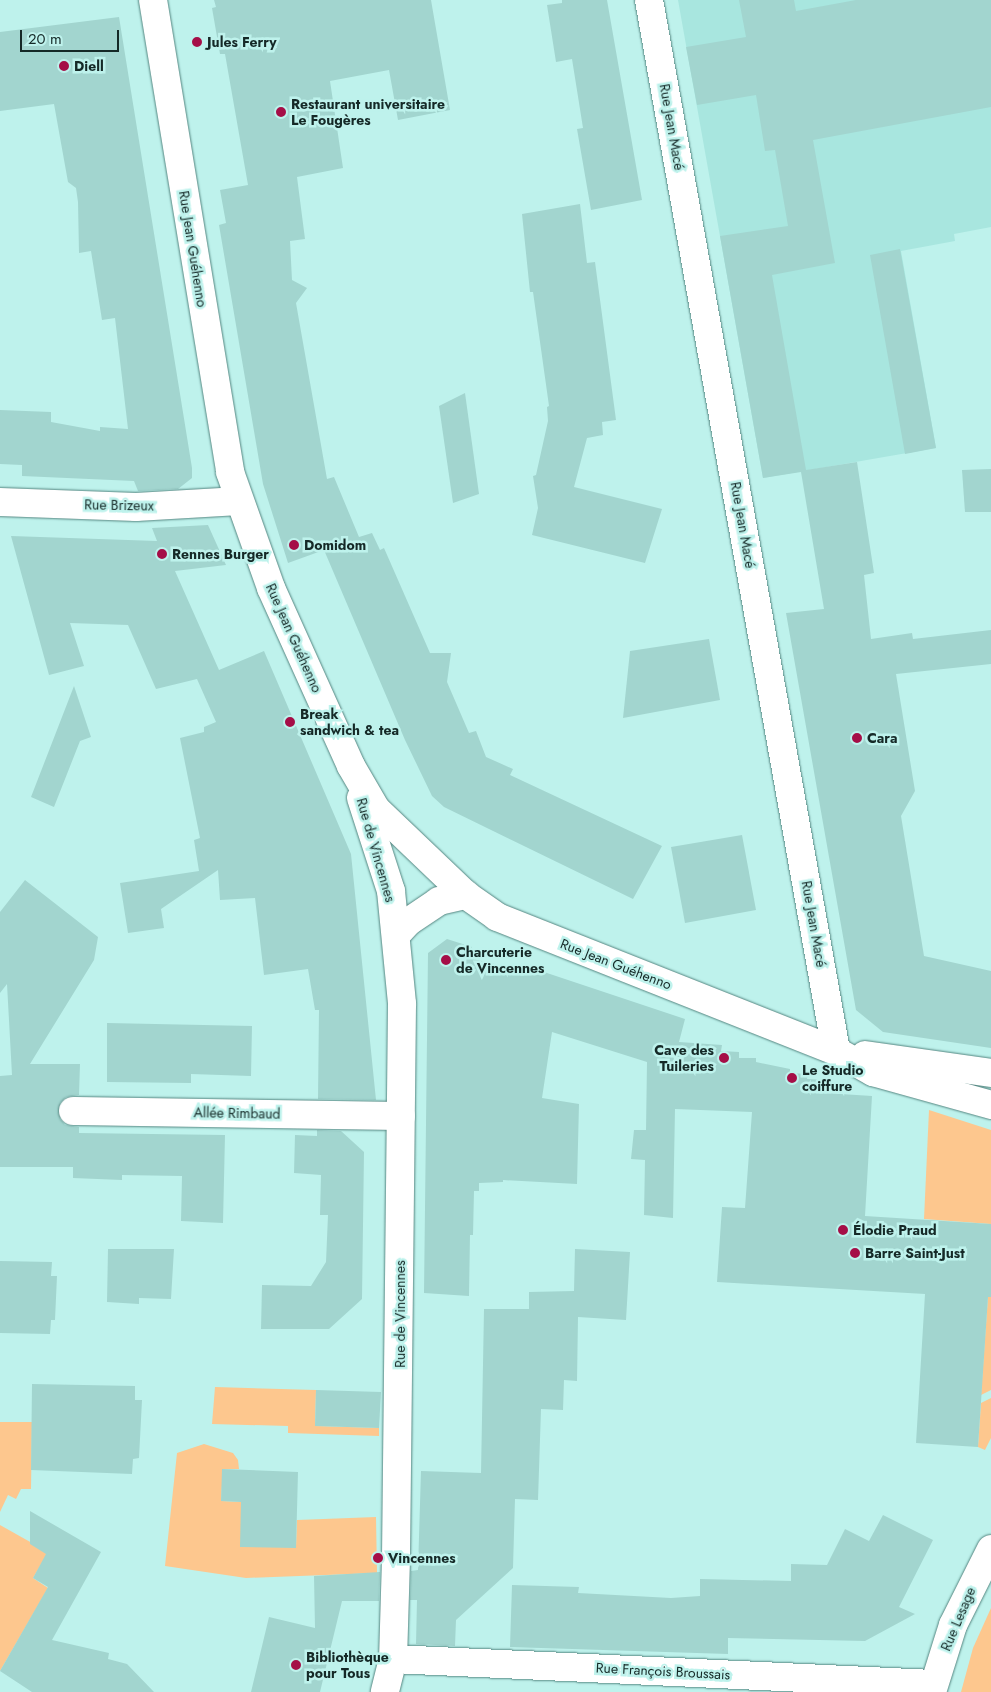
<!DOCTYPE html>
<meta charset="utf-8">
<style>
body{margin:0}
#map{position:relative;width:991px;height:1692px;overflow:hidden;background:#bef2ec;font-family:Jost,sans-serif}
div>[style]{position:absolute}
.built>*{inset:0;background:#a8e6df}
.green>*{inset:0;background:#fdc78e}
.building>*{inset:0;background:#a2d5cf}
.roads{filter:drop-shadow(0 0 1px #558681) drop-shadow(0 0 1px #558681)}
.street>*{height:28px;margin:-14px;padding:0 14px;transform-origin:14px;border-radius:14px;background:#fff}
.secondary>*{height:28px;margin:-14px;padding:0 14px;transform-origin:14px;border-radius:14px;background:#fff}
.primary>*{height:28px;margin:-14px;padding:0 14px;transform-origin:14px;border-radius:14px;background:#fff}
.dots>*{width:14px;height:14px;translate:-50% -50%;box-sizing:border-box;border:2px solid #bef2ec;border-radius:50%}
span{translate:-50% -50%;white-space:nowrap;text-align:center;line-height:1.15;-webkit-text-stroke:5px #bef2ec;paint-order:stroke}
.poi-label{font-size:14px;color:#152927;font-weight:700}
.left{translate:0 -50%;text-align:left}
.right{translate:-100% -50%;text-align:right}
.street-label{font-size:14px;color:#152927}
.scale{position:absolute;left:20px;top:30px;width:99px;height:22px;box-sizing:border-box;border:2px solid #152927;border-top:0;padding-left:6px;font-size:15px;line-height:18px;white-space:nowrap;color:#152927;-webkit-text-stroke:4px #bef2ec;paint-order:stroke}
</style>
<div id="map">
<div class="built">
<div style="clip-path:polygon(678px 0,991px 0,991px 227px,954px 234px,955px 241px,901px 251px,936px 448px,763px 478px)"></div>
</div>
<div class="green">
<div style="clip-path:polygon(929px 1110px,991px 1130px,991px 1224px,924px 1219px)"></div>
<div style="clip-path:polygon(988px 1297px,991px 1297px,991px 1390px,981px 1395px)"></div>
<div style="clip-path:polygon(215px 1387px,316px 1390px,315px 1426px,379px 1428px,379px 1436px,288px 1433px,288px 1426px,212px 1424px)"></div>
<div style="clip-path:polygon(991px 1398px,991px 1438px,985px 1450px,978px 1447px,981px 1403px)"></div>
<div style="clip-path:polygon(0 1422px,32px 1422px,31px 1489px,21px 1489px,16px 1499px,8px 1495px,0 1512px)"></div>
<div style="clip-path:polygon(204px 1444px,233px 1453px,238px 1460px,239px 1469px,223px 1469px,221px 1501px,241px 1502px,241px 1547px,296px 1547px,297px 1520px,376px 1517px,377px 1573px,246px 1578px,165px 1566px,177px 1453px)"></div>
<div style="clip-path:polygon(0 1525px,48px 1552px,33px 1578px,48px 1588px,0 1671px)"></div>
<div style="clip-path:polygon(991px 1608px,991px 1692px,961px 1692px,973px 1648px)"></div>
</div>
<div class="building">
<div style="clip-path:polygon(214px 0,431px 0,450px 110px,398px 120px,389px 70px,330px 81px,343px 168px,297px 177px,305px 239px,290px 241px,292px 280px,307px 288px,296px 303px,327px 479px,334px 477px,359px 537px,372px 533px,380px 550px,384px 548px,430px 653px,451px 653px,447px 682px,469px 733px,476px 731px,486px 757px,513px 769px,510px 775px,662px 846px,633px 899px,444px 807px,432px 796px,405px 740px,324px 550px,288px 563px,263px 484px,219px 225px,226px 223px,220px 190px,248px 185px,225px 54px,220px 54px,212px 8px,216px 7px)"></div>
<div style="clip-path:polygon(562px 0,607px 0,642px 200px,591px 210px,577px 129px,583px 128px,572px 59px,556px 62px,547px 5px,562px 3px)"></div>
<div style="clip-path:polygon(739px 0,794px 0,796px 11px,856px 0,991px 0,991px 107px,813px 140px,835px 263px,772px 275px,806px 470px,857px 462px,874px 573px,864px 575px,871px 639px,912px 633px,913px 639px,991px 630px,991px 664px,896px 674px,915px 791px,901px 816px,924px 956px,991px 971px,991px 1048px,883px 1032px,856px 1010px,786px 613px,824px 609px,801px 472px,763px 478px,720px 236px,788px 226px,775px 150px,765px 151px,756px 95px,697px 105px,686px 47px,746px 37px)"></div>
<div style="clip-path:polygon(119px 17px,192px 468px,192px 478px,178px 489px,138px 491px,134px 481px,22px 476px,22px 465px,0 464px,0 410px,51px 412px,51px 422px,100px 431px,100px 427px,128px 429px,115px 318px,102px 320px,91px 251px,79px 253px,78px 202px,76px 188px,68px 182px,54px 104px,0 111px,0 32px)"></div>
<div style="clip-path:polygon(580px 204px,587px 263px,595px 262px,616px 420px,602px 422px,603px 435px,587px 438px,574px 487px,662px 509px,645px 563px,532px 535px,538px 508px,533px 476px,536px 475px,548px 421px,547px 407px,549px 406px,533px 292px,530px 292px,522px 214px)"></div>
<div style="clip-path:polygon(900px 249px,936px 448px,905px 454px,870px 255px)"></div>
<div style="clip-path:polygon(465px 393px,479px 494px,453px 503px,439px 406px)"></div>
<div style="clip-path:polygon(991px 469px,991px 512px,965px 512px,962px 470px)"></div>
<div style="clip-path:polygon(208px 525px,226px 565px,175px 571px,219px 670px,264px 651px,351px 854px,376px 1100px,318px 1099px,319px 1010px,315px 1010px,308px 969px,264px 975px,255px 898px,220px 900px,218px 870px,161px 909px,164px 928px,128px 933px,120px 883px,199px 871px,194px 840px,200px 838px,180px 738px,204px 732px,204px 727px,216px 722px,197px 679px,156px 689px,128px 625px,70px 623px,84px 666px,49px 675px,11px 536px,157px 541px,152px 528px)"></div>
<div style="clip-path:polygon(709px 639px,720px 700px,623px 718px,630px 651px)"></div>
<div style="clip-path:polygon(74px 686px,91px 737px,80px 741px,54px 807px,31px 797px)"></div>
<div style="clip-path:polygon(742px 835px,756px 910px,685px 923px,671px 847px)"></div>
<div style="clip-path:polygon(25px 880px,98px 937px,94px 960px,30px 1064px,80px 1064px,79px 1095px,66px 1097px,60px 1103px,60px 1119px,65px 1125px,79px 1127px,79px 1133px,225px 1135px,223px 1223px,181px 1221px,182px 1176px,122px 1175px,122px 1180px,73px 1178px,73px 1167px,0 1167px,0 1076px,12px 1075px,7px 984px,0 993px,0 912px)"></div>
<div style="clip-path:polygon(447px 939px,472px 947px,469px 958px,534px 973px,535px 969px,685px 1019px,679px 1042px,722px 1045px,721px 1051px,739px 1052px,739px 1058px,756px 1058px,756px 1062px,790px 1069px,790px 1073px,808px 1074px,807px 1079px,825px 1080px,825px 1093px,872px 1096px,865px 1216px,991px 1224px,991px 1297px,988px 1297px,978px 1447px,916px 1443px,925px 1294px,717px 1282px,722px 1207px,745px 1208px,752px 1112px,675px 1109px,673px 1218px,644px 1215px,645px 1160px,631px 1159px,634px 1130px,646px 1130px,647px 1062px,552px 1032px,542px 1098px,579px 1104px,577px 1184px,503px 1180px,503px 1182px,479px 1183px,479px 1191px,474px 1191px,473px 1235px,470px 1235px,469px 1296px,424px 1293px,428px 953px)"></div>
<div style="clip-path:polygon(107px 1023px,252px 1026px,251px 1076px,191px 1074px,191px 1083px,107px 1082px)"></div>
<div style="clip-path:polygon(317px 1130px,341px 1131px,364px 1152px,362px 1299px,329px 1329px,261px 1329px,262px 1285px,311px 1286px,326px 1262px,328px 1215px,320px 1215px,321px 1175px,294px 1173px,295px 1135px,317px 1136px)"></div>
<div style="clip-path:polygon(108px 1249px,174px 1249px,171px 1299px,139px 1298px,139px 1304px,107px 1302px)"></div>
<div style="clip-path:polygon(575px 1249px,630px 1252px,626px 1320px,578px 1317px,577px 1381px,564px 1380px,563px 1410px,541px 1409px,538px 1500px,515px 1499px,513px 1568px,456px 1620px,455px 1646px,416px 1644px,417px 1600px,410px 1600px,411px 1571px,418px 1570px,421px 1471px,481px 1473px,484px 1309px,529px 1309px,529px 1292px,574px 1291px)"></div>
<div style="clip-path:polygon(0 1261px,52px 1262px,51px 1276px,57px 1276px,55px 1320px,51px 1320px,50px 1334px,0 1333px)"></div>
<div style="clip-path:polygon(32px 1384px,135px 1386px,135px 1400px,142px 1400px,139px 1458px,133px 1459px,132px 1474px,31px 1470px)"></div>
<div style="clip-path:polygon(316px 1390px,381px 1392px,379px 1428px,315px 1426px)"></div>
<div style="clip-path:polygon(222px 1469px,298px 1472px,296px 1548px,240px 1547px,241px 1502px,221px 1501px)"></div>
<div style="clip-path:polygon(30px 1511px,101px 1552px,52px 1640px,109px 1653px,108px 1659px,127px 1664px,154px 1692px,32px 1692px,0 1671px,48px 1587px,33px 1578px,46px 1554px,30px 1544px)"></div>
<div style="clip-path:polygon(883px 1515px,933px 1540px,899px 1607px,915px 1614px,865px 1641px,728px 1638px,728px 1654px,510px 1647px,512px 1585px,579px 1587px,578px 1593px,671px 1598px,700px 1596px,700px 1579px,791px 1581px,791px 1564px,827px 1565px,845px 1529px,869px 1541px)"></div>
<div style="clip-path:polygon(380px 1572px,379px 1601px,342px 1601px,320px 1692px,251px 1692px,269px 1617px,315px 1628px,314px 1576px)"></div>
</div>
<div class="roads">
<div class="street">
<div style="left:649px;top:0;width:1068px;rotate:79.91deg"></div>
<div style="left:73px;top:1111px;width:328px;rotate:0.9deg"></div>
<div style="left:393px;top:1659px;width:541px;rotate:2.65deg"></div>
</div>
<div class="secondary">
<div style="left:0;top:502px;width:136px;rotate:2.1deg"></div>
<div style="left:136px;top:507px;width:103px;rotate:-3.3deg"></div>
</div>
<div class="primary">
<div style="left:153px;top:0;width:478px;rotate:80.7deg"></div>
<div style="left:230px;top:472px;width:123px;rotate:70.5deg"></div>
<div style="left:271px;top:588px;width:195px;rotate:65.8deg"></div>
<div style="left:351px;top:766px;width:50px;rotate:59.8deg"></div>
<div style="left:376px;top:809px;width:124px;rotate:43.7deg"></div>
<div style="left:466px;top:895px;width:38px;rotate:35deg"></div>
<div style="left:497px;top:917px;width:365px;rotate:21.6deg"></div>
<div style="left:836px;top:1051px;width:43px;rotate:29.6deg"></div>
<div style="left:873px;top:1072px;width:123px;rotate:15.6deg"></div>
<div style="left:361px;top:798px;width:98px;rotate:72.1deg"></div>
<div style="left:391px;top:891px;width:114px;rotate:84.4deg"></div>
<div style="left:402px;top:1004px;width:555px;rotate:90.62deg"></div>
<div style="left:396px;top:1559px;width:100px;rotate:91.7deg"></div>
<div style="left:393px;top:1659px;width:34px;rotate:104deg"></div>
<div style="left:397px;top:934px;width:16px;rotate:-47deg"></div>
<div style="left:408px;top:922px;width:37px;rotate:-34deg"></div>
<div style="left:439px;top:901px;width:28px;rotate:-13deg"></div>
<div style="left:865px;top:1055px;width:127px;rotate:8.1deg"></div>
<div style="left:932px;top:1692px;width:70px;rotate:-72.6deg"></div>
<div style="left:953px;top:1625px;width:85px;rotate:-63.4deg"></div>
</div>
</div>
<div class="dots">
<div style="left:197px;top:42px;background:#a50e47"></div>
<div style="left:64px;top:66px;background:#a50e47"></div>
<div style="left:281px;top:112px;background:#a50e47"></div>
<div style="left:294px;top:545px;background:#a50e47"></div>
<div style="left:162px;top:554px;background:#a50e47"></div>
<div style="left:290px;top:722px;background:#a50e47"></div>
<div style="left:857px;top:738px;background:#a50e47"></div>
<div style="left:446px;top:960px;background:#a50e47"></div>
<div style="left:724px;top:1058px;background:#a50e47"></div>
<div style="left:792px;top:1078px;background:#a50e47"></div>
<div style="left:843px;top:1230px;background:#a50e47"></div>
<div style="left:855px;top:1253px;background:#a50e47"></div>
<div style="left:378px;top:1558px;background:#a50e47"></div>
<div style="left:296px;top:1665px;background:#a50e47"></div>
</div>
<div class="poi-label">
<span class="left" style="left:207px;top:42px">Jules Ferry</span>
<span class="left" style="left:74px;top:66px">Diell</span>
<span class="left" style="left:291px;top:112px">Restaurant universitaire<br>Le Fougères</span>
<span class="left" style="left:304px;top:545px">Domidom</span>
<span class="left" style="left:172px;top:554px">Rennes Burger</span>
<span class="left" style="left:300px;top:722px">Break<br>sandwich &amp; tea</span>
<span class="left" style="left:867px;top:738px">Cara</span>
<span class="left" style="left:456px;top:960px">Charcuterie<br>de Vincennes</span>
<span class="right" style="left:714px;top:1058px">Cave des<br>Tuileries</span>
<span class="left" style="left:802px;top:1078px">Le Studio<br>coiffure</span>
<span class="left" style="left:853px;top:1230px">Élodie Praud</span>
<span class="left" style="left:865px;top:1253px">Barre Saint-Just</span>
<span class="left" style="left:388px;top:1558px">Vincennes</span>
<span class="left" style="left:306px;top:1665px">Bibliothèque<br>pour Tous</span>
</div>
<div class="street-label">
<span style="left:672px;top:127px;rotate:80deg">Rue Jean Macé</span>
<span style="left:193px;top:249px;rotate:81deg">Rue Jean Guéhenno</span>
<span style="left:119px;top:505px;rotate:1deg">Rue Brizeux</span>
<span style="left:743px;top:525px;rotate:80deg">Rue Jean Macé</span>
<span style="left:294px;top:638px;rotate:66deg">Rue Jean Guéhenno</span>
<span style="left:376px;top:850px;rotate:74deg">Rue de Vincennes</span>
<span style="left:814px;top:924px;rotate:80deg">Rue Jean Macé</span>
<span style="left:616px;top:964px;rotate:21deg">Rue Jean Guéhenno</span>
<span style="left:237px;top:1113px;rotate:1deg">Allée Rimbaud</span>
<span style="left:400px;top:1314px;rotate:-90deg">Rue de Vincennes</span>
<span style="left:958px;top:1619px;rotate:-67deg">Rue Lesage</span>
<span style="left:663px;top:1671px;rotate:3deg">Rue François Broussais</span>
</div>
<div class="scale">20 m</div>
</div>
